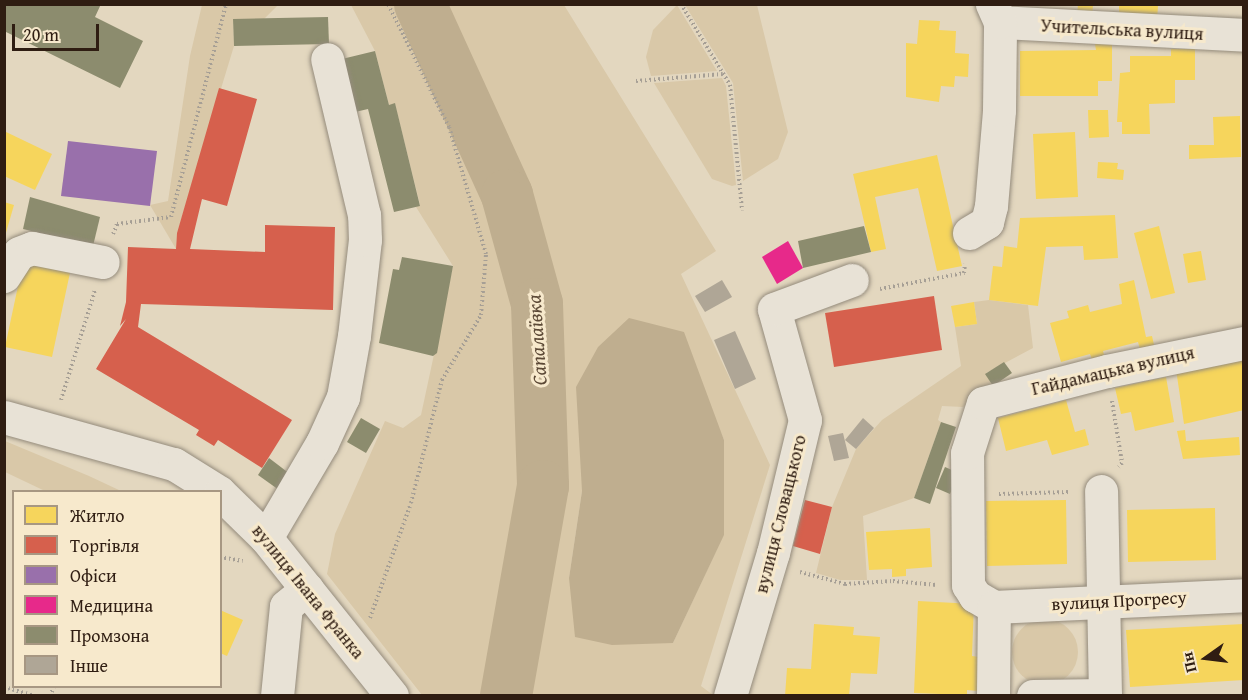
<!DOCTYPE html>
<meta charset="utf-8">
<style>
body{margin:0}
#map{position:relative;width:1248px;height:700px;overflow:hidden;background:#e3d7bf;font-family:"Gentium Book Plus",serif}
div>[style]{position:absolute}
.green>*{inset:0;background:#d9c8a8}
.round{border-radius:50%}
.water>*{inset:0;background:#bfae8f}
.homes>*{inset:0;background:#f6d55c}
.shops>*{inset:0;background:#d6604d}
.offices>*{inset:0;background:#9970ab}
.health>*{inset:0;background:#e7298a}
.industry>*{inset:0;background:#8c8c6e}
.river>*{height:52px;margin:-26px;padding:0 26px;transform-origin:26px;border-radius:26px;background:#bfae8f}
.building>*{inset:0;background:#afa696}
.path>*{height:4px;margin-top:-2px;transform-origin:0;background:repeating-linear-gradient(90deg,#a69f95 0 1.5px,transparent 0 4.5px)}
.roads{filter:drop-shadow(0 0 2px #948b7c) drop-shadow(0 0 2px #948b7c)}
.minor>*{height:33px;margin:-16.5px;padding:0 16.5px;transform-origin:16.5px;border-radius:16.5px;background:#e8e2d6}
span{translate:-50% -50%;white-space:nowrap;text-align:center;line-height:1.15;-webkit-text-stroke:6px #f7e9cc;paint-order:stroke}
.street-label{font-size:18px;color:#2f1d12}
.water-label{font-size:20px;color:#5c4936;font-style:italic}
.frame{position:absolute;inset:0;border:6px solid #2f1d12;pointer-events:none}
.legend{position:absolute;left:12px;top:490px;width:210px;height:198px;box-sizing:border-box;background:#f7e9cc;border:2px solid #a79782;margin:0;padding:8px 10px;list-style:none;font-size:18px;color:#2f1d12}
.legend li{display:flex;align-items:center;gap:12px;height:30px}
.legend b{width:30px;border:2px solid #a79782}
.north{position:absolute;left:1176px;top:628px;width:60px;height:60px;-webkit-text-stroke:4px #f7e9cc;paint-order:stroke;rotate:256deg;font-size:16px;font-weight:700;line-height:24px;text-align:center;color:#2f1d12}
.north::after{content:'';display:block;margin:auto;width:21px;height:27px;background:#2f1d12;clip-path:polygon(50% 0,100% 100%,50% 72%,0 100%)}
.scale{position:absolute;left:12px;top:24px;width:87px;height:27px;box-sizing:border-box;border:3px solid #2f1d12;border-top:0;padding-left:8px;font-size:18px;line-height:21px;white-space:nowrap;color:#2f1d12;-webkit-text-stroke:4px #f7e9cc;paint-order:stroke}
</style>
<div id="map">
<div class="green">
<div style="clip-path:polygon(202px 5px,278px 5px,264px 19px,233px 20px,234px 46px,177px 233px,176px 249px,150px 205px,168px 201px,190px 56px)"></div>
<div style="clip-path:polygon(evenodd,351px 5px,564px 5px,716px 251px,681px 274px,770px 465px,701px 686px,713px 695px,529px 695px,530px 670px,492px 664px,487px 695px,422px 695px,327px 574px,335px 534px,385px 421px,403px 428px,421px 415px,453px 266px,416px 207px,420px 205px,395px 104px,389px 105px,375px 51px,351px 5px,704px 393px,724px 440px,724px 534px,673px 643px,569px 578px,582px 491px,704px 393px)"></div>
<div style="clip-path:polygon(677px 5px,717px 71px,651px 76px,646px 57px,653px 30px)"></div>
<div style="clip-path:polygon(685px 5px,757px 5px,788px 132px,778px 159px,743px 181px,733px 83px)"></div>
<div style="clip-path:polygon(722px 78px,726px 86px,736px 185px,732px 186px,712px 179px,654px 83px)"></div>
<div style="clip-path:polygon(989px 300px,1028px 305px,1033px 348px,986px 373px,993px 386px,963px 407px,942px 406px,938px 420px,941px 422px,914px 498px,863px 516px,867px 580px,840px 580px,816px 573px,832px 507px,856px 449px,882px 420px,961px 366px,955px 327px,977px 324px,974px 302px)"></div>
<div style="clip-path:polygon(5px 441px,89px 476px,121px 491px,45px 491px,5px 472px)"></div>
<div class="round" style="left:1012px;top:619px;width:66px;height:66px"></div>
</div>
<div class="water">
<div style="clip-path:polygon(629px 318px,684px 332px,724px 440px,724px 535px,673px 643px,612px 645px,575px 637px,569px 578px,582px 491px,576px 387px,598px 347px)"></div>
</div>
<div class="homes">
<div style="clip-path:polygon(1078px 4px,1093px 4px,1092px 18px,1077px 17px)"></div>
<div style="clip-path:polygon(1119px 5px,1158px 5px,1157px 20px,1119px 18px)"></div>
<div style="clip-path:polygon(919px 20px,940px 21px,939px 30px,956px 31px,955px 53px,969px 54px,968px 77px,955px 76px,954px 87px,941px 86px,939px 102px,906px 97px,906px 43px,917px 44px)"></div>
<div style="clip-path:polygon(1095px 44px,1112px 44px,1112px 81px,1098px 81px,1098px 96px,1020px 96px,1020px 51px,1096px 50px)"></div>
<div style="clip-path:polygon(1171px 49px,1195px 49px,1195px 80px,1175px 80px,1175px 103px,1149px 104px,1150px 134px,1122px 134px,1122px 122px,1117px 122px,1120px 73px,1130px 72px,1130px 56px,1171px 56px)"></div>
<div style="clip-path:polygon(1088px 110px,1108px 110px,1109px 137px,1089px 138px)"></div>
<div style="clip-path:polygon(1240px 116px,1241px 157px,1189px 159px,1189px 145px,1214px 145px,1213px 117px)"></div>
<div style="clip-path:polygon(4px 131px,52px 154px,35px 190px,4px 176px)"></div>
<div style="clip-path:polygon(1075px 132px,1078px 197px,1036px 199px,1033px 134px)"></div>
<div style="clip-path:polygon(937px 155px,962px 266px,937px 271px,918px 188px,875px 197px,886px 249px,871px 252px,853px 174px)"></div>
<div style="clip-path:polygon(1098px 162px,1118px 163px,1117px 169px,1124px 170px,1123px 180px,1097px 178px)"></div>
<div style="clip-path:polygon(4px 202px,14px 205px,5px 236px,4px 236px)"></div>
<div style="clip-path:polygon(1115px 215px,1118px 258px,1084px 260px,1083px 246px,1046px 247px,1038px 306px,989px 300px,993px 266px,1002px 267px,1004px 246px,1017px 248px,1020px 218px)"></div>
<div style="clip-path:polygon(1159px 226px,1175px 293px,1151px 299px,1134px 233px)"></div>
<div style="clip-path:polygon(1201px 251px,1206px 280px,1188px 283px,1183px 254px)"></div>
<div style="clip-path:polygon(24px 258px,71px 268px,52px 357px,5px 347px)"></div>
<div style="clip-path:polygon(1134px 280px,1146px 337px,1152px 336px,1155px 349px,1141px 353px,1138px 342px,1103px 351px,1106px 362px,1094px 365px,1090px 354px,1061px 362px,1050px 323px,1069px 318px,1067px 311px,1088px 305px,1090px 312px,1122px 304px,1119px 284px)"></div>
<div style="clip-path:polygon(974px 302px,977px 324px,955px 327px,951px 306px)"></div>
<div style="clip-path:polygon(1243px 354px,1244px 410px,1184px 424px,1176px 369px)"></div>
<div style="clip-path:polygon(1166px 377px,1174px 422px,1135px 431px,1131px 412px,1121px 414px,1115px 388px)"></div>
<div style="clip-path:polygon(1066px 400px,1075px 432px,1085px 429px,1089px 445px,1052px 455px,1047px 440px,1006px 451px,998px 418px)"></div>
<div style="clip-path:polygon(1185px 430px,1186px 441px,1239px 437px,1240px 455px,1183px 459px,1177px 431px)"></div>
<div style="clip-path:polygon(1066px 500px,1067px 564px,987px 566px,986px 501px)"></div>
<div style="clip-path:polygon(1215px 508px,1216px 560px,1128px 562px,1127px 510px)"></div>
<div style="clip-path:polygon(930px 528px,932px 567px,906px 569px,906px 576px,892px 577px,892px 569px,869px 570px,866px 532px)"></div>
<div style="clip-path:polygon(918px 601px,974px 604px,972px 656px,979px 657px,978px 691px,967px 690px,967px 695px,914px 693px)"></div>
<div style="clip-path:polygon(220px 610px,243px 620px,227px 656px,220px 653px)"></div>
<div style="clip-path:polygon(814px 624px,854px 627px,853px 635px,880px 637px,877px 674px,851px 673px,849px 696px,785px 696px,787px 668px,811px 669px)"></div>
<div style="clip-path:polygon(1244px 624px,1244px 680px,1130px 687px,1126px 630px)"></div>
</div>
<div class="shops">
<div style="clip-path:polygon(219px 88px,257px 99px,227px 206px,202px 199px,190px 249px,265px 252px,265px 225px,335px 227px,333px 310px,141px 304px,138px 327px,292px 420px,262px 468px,218px 440px,214px 446px,196px 435px,199px 430px,96px 369px,126px 319px,120px 326px,126px 302px,128px 247px,176px 249px,177px 233px)"></div>
<div style="clip-path:polygon(934px 296px,942px 350px,834px 367px,825px 313px)"></div>
<div style="clip-path:polygon(805px 500px,832px 507px,820px 554px,793px 546px)"></div>
</div>
<div class="offices">
<div style="clip-path:polygon(68px 141px,157px 151px,150px 206px,61px 196px)"></div>
</div>
<div class="health">
<div style="clip-path:polygon(788px 241px,803px 268px,777px 284px,762px 257px)"></div>
</div>
<div class="industry">
<div style="clip-path:polygon(4px 4px,101px 4px,95px 17px,143px 41px,120px 88px,4px 31px)"></div>
<div style="clip-path:polygon(328px 17px,329px 44px,234px 46px,233px 19px)"></div>
<div style="clip-path:polygon(375px 51px,389px 105px,395px 103px,420px 206px,394px 212px,368px 109px,355px 112px,342px 59px)"></div>
<div style="clip-path:polygon(30px 197px,100px 217px,93px 246px,23px 229px)"></div>
<div style="clip-path:polygon(864px 226px,871px 252px,803px 268px,798px 241px)"></div>
<div style="clip-path:polygon(402px 257px,453px 266px,437px 353px,433px 356px,379px 343px,393px 269px,399px 270px)"></div>
<div style="clip-path:polygon(1004px 362px,1012px 373px,993px 386px,985px 374px)"></div>
<div style="clip-path:polygon(361px 418px,380px 429px,366px 453px,347px 442px)"></div>
<div style="clip-path:polygon(941px 422px,956px 427px,930px 504px,914px 498px)"></div>
<div style="clip-path:polygon(269px 458px,290px 474px,279px 490px,258px 475px)"></div>
<div style="clip-path:polygon(945px 467px,959px 473px,950px 494px,936px 488px)"></div>
</div>
<div class="river">
<div style="left:420px;top:4px;width:210px;rotate:65.5deg"></div>
<div style="left:507px;top:195px;width:113px;rotate:74.6deg"></div>
<div style="left:537px;top:304px;width:182px;rotate:88.1deg"></div>
<div style="left:543px;top:486px;width:213px;rotate:100deg"></div>
</div>
<div class="building">
<div style="clip-path:polygon(722px 280px,732px 297px,705px 312px,695px 296px)"></div>
<div style="clip-path:polygon(735px 331px,756px 379px,735px 389px,714px 340px)"></div>
<div style="clip-path:polygon(863px 418px,874px 428px,856px 449px,845px 440px)"></div>
<div style="clip-path:polygon(843px 433px,849px 458px,834px 461px,828px 436px)"></div>
</div>
<div class="path">
<div style="left:681px;top:4px;width:95px;rotate:58.8deg"></div>
<div style="left:730px;top:85px;width:126px;rotate:84.5deg"></div>
<div style="left:636px;top:81px;width:87px;rotate:-4.6deg"></div>
<div style="left:113px;top:234px;width:11px;rotate:-68deg"></div>
<div style="left:117px;top:224px;width:54px;rotate:-7.4deg"></div>
<div style="left:171px;top:217px;width:220px;rotate:-75.5deg"></div>
<div style="left:880px;top:289px;width:86px;rotate:-10.8deg"></div>
<div style="left:964px;top:273px;width:9px;rotate:-84deg"></div>
<div style="left:61px;top:400px;width:115px;rotate:-72.8deg"></div>
<div style="left:1112px;top:401px;width:63px;rotate:80.8deg"></div>
<div style="left:1122px;top:463px;width:5px;rotate:127deg"></div>
<div style="left:999px;top:494px;width:70px;rotate:-1.6deg"></div>
<div style="left:220px;top:557px;width:23px;rotate:10deg"></div>
<div style="left:800px;top:572px;width:47px;rotate:14.9deg"></div>
<div style="left:845px;top:584px;width:48px;rotate:-3.6deg"></div>
<div style="left:893px;top:581px;width:44px;rotate:5.2deg"></div>
<div style="left:370px;top:618px;width:122px;rotate:-70.4deg"></div>
<div style="left:411px;top:503px;width:127px;rotate:-75.9deg"></div>
<div style="left:442px;top:380px;width:76px;rotate:-59deg"></div>
<div style="left:481px;top:315px;width:61px;rotate:-85.3deg"></div>
<div style="left:486px;top:254px;width:132px;rotate:-106.2deg"></div>
<div style="left:449px;top:127px;width:137px;rotate:-116.4deg"></div>
<div style="left:4px;top:687px;width:32px;rotate:16deg"></div>
<div style="left:50px;top:696px;width:11px;rotate:-68deg"></div>
</div>
<div class="roads">
<div class="minor">
<div style="left:1000px;top:22px;width:244px;rotate:3deg"></div>
<div style="left:969px;top:233px;width:21px;rotate:-31deg"></div>
<div style="left:987px;top:222px;width:16px;rotate:-76deg"></div>
<div style="left:991px;top:206px;width:96px;rotate:-85.2deg"></div>
<div style="left:999px;top:110px;width:88px;rotate:-89.3deg"></div>
<div style="left:1000px;top:22px;width:20px;rotate:-114deg"></div>
<div style="left:4px;top:276px;width:27px;rotate:-57deg"></div>
<div style="left:19px;top:253px;width:14px;rotate:-21deg"></div>
<div style="left:32px;top:248px;width:72px;rotate:11.2deg"></div>
<div style="left:4px;top:417px;width:176px;rotate:15.5deg"></div>
<div style="left:174px;top:464px;width:53px;rotate:31.9deg"></div>
<div style="left:220px;top:493px;width:64px;rotate:44.4deg"></div>
<div style="left:266px;top:538px;width:202px;rotate:51.4deg"></div>
<div style="left:266px;top:538px;width:110px;rotate:-59.5deg"></div>
<div style="left:322px;top:443px;width:51px;rotate:-65.5deg"></div>
<div style="left:343px;top:397px;width:62px;rotate:-79.8deg"></div>
<div style="left:354px;top:336px;width:97px;rotate:-83.5deg"></div>
<div style="left:365px;top:240px;width:25px;rotate:-92deg"></div>
<div style="left:364px;top:215px;width:160px;rotate:-103.3deg"></div>
<div style="left:994px;top:607px;width:22px;rotate:-150deg"></div>
<div style="left:975px;top:596px;width:13px;rotate:-122deg"></div>
<div style="left:968px;top:585px;width:132px;rotate:-90.4deg"></div>
<div style="left:967px;top:453px;width:52px;rotate:-72.3deg"></div>
<div style="left:983px;top:403px;width:128px;rotate:-14.5deg"></div>
<div style="left:1107px;top:371px;width:140px;rotate:-11.6deg"></div>
<div style="left:994px;top:607px;width:250px;rotate:-2.7deg"></div>
<div style="left:277px;top:696px;width:90px;rotate:-84.3deg"></div>
<div style="left:286px;top:606px;width:27px;rotate:-39deg"></div>
<div style="left:730px;top:696px;width:149px;rotate:-73.3deg"></div>
<div style="left:773px;top:553px;width:137px;rotate:-76.5deg"></div>
<div style="left:805px;top:420px;width:115px;rotate:-105.6deg"></div>
<div style="left:774px;top:309px;width:83px;rotate:-20.4deg"></div>
<div style="left:993px;top:696px;width:89px;rotate:-89.4deg"></div>
<div style="left:1033px;top:696px;width:72px;rotate:-0.8deg"></div>
<div style="left:1105px;top:695px;width:204px;rotate:-91.1deg"></div>
</div>
</div>
<div class="street-label">
<span style="left:1122px;top:30px;rotate:3deg">Учительська вулиця</span>
<span style="left:1113px;top:371px;rotate:-13deg">Гайдамацька вулиця</span>
<span style="left:781px;top:514px;rotate:-76deg">вулиця Словацького</span>
<span style="left:308px;top:592px;rotate:51deg">вулиця Івана Франка</span>
<span style="left:1119px;top:601px;rotate:-3deg">вулиця Прогресу</span>
</div>
<div class="water-label">
<span style="left:536px;top:340px;rotate:-94deg">Сапалаївка</span>
</div>
<div class="frame"></div>
<ul class="legend">
<li><b style="height:16px;background:#f6d55c"></b>Житло</li>
<li><b style="height:16px;background:#d6604d"></b>Торгівля</li>
<li><b style="height:16px;background:#9970ab"></b>Офіси</li>
<li><b style="height:16px;background:#e7298a"></b>Медицина</li>
<li><b style="height:16px;background:#8c8c6e"></b>Промзона</li>
<li><b style="height:16px;background:#afa696"></b>Інше</li>
</ul>
<div class="north">Пн</div>
<div class="scale">20 m</div>
</div>
